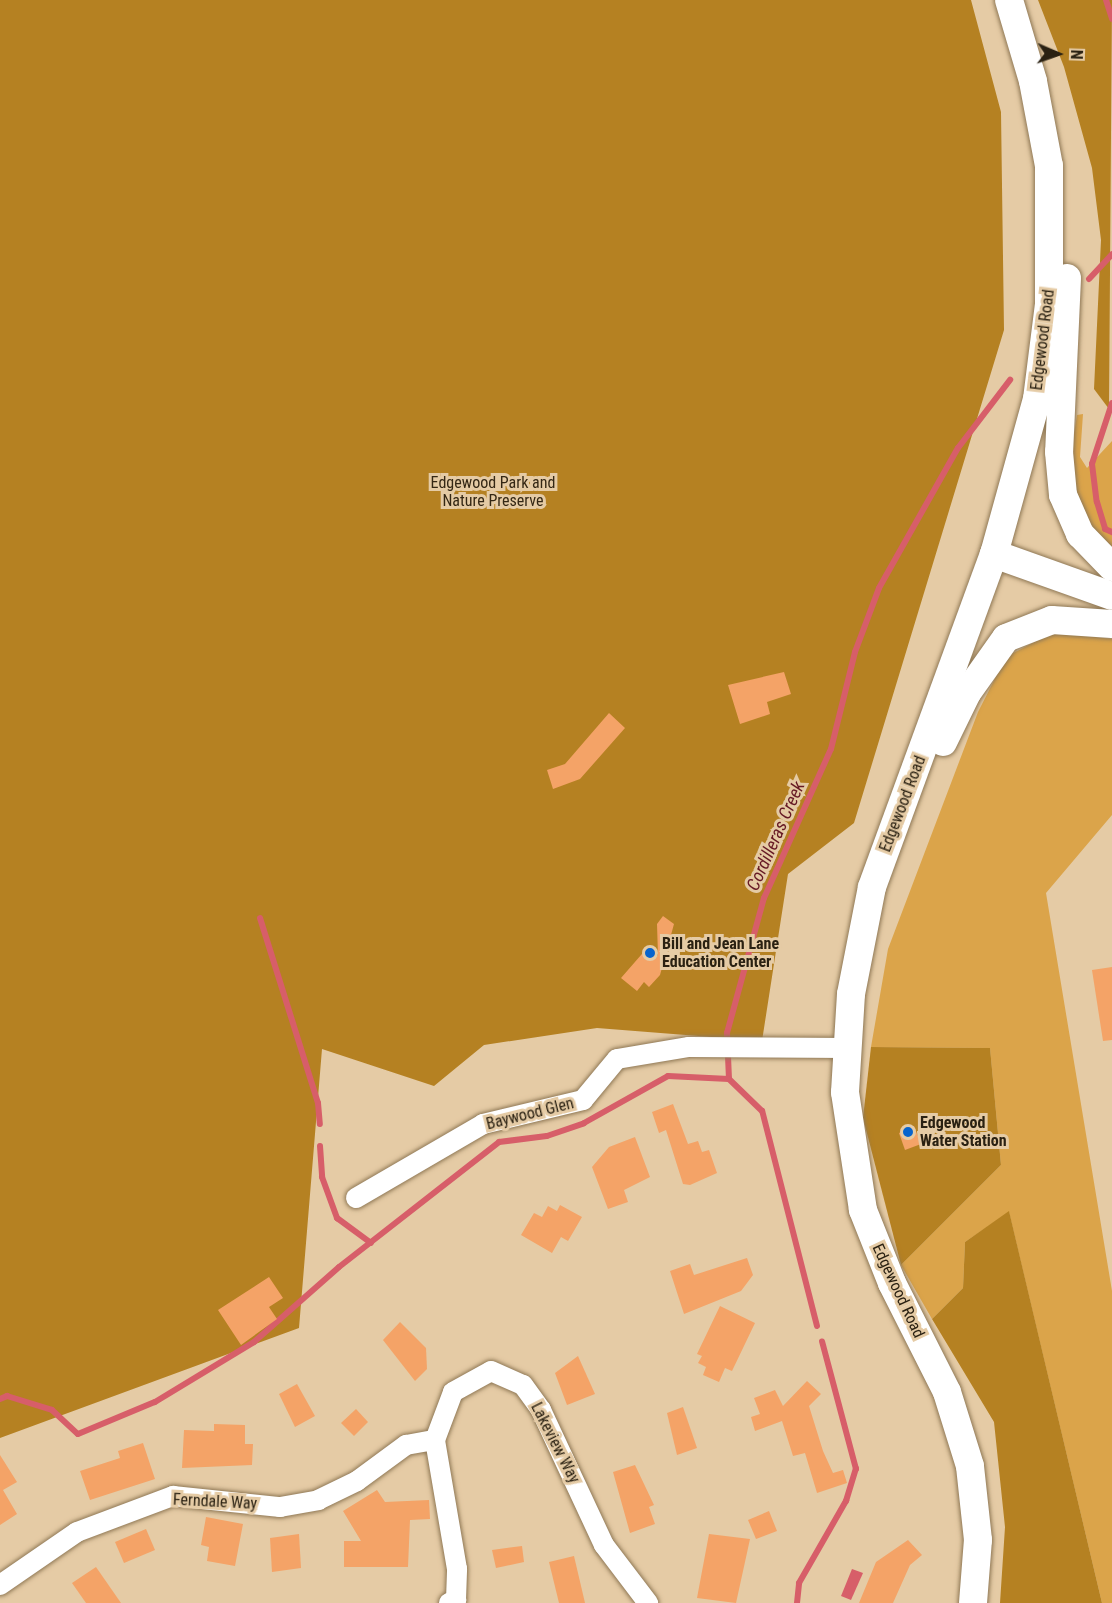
<!DOCTYPE html>
<style>
body{margin:0}
#map{position:relative;width:1112px;height:1603px;overflow:hidden;background:#e5cba5;font-family:"Roboto Condensed",sans-serif}
div>[style]{position:absolute}
.green>*{inset:0;background:#dba44a}
.forest>*{inset:0;background:#b58122}
.water>*{inset:0;background:#d75e69}
.stream>*{height:6px;margin:-3px;padding:0 3px;transform-origin:3px;border-radius:3px;background:#d75e69}
.building>*{inset:0;background:#f4a367}
.roads{filter:drop-shadow(0 0 2px #8f7855) drop-shadow(0 0 2px #8f7855)}
.minor>*{height:20px;margin:-10px;padding:0 10px;transform-origin:10px;border-radius:10px;background:#fff}
.secondary>*{height:28px;margin:-14px;padding:0 14px;transform-origin:14px;border-radius:14px;background:#fff}
.dots>*{width:16px;height:16px;translate:-50% -50%;box-sizing:border-box;border:3px solid #e5cba5;border-radius:50%}
span{translate:-50% -50%;white-space:nowrap;text-align:center;line-height:1.15;-webkit-text-stroke:6px #e5cba5;paint-order:stroke}
.street-label{font-size:16px;color:#2a2112}
.park-label{font-size:16px;color:#342714}
.poi-label{font-size:16px;color:#2a2112;font-weight:700}
.left{translate:0 -50%;text-align:left}
.water-label{font-size:18px;color:#661924;font-style:italic}
.north{position:absolute;left:1028px;top:24px;width:60px;height:60px;-webkit-text-stroke:4px #e5cba5;paint-order:stroke;rotate:92deg;font-size:16px;font-weight:700;line-height:24px;text-align:center;color:#2a2112}
.north::after{content:'';display:block;margin:auto;width:21px;height:27px;background:#2a2112;clip-path:polygon(50% 0,100% 100%,50% 72%,0 100%)}
</style>
<div id="map">
<div class="green">
<div style="clip-path:polygon(1083px 414px,1080px 457px,1087px 468px,1112px 441px,1112px 548px,1088px 523px,1073px 486px,1072px 447px,1077px 415px)"></div>
<div style="clip-path:polygon(1053px 632px,1112px 639px,1112px 815px,1046px 893px,1112px 1291px,1112px 1603px,1102px 1603px,1009px 1212px,965px 1242px,963px 1288px,932px 1319px,901px 1265px,1001px 1165px,990px 1048px,871px 1047px,888px 949px,978px 712px,1006px 657px)"></div>
</div>
<div class="forest">
<div style="clip-path:polygon(0 0,971px 0,1001px 112px,1004px 330px,854px 823px,788px 874px,762px 1041px,597px 1028px,484px 1045px,434px 1086px,322px 1049px,299px 1328px,0 1438px)"></div>
<div style="clip-path:polygon(1038px 0,1112px 0,1109px 409px,1094px 389px,1101px 240px,1092px 168px,1064px 67px)"></div>
<div style="clip-path:polygon(871px 1047px,990px 1048px,1001px 1165px,901px 1265px,863px 1118px)"></div>
<div style="clip-path:polygon(1009px 1211px,1102px 1603px,1000px 1603px,1005px 1527px,994px 1422px,932px 1319px,963px 1288px,965px 1242px)"></div>
</div>
<div class="water">
<div style="clip-path:polygon(852px 1569px,863px 1573px,851px 1600px,841px 1596px)"></div>
</div>
<div class="stream">
<div style="left:1106px;top:0;width:20px;rotate:72deg"></div>
<div style="left:1089px;top:279px;width:34px;rotate:-47deg"></div>
<div style="left:1112px;top:403px;width:64px;rotate:108.2deg"></div>
<div style="left:1092px;top:464px;width:38px;rotate:83deg"></div>
<div style="left:1097px;top:502px;width:28px;rotate:73deg"></div>
<div style="left:1105px;top:529px;width:8px;rotate:23deg"></div>
<div style="left:260px;top:918px;width:194px;rotate:72.6deg"></div>
<div style="left:318px;top:1103px;width:21px;rotate:85deg"></div>
<div style="left:320px;top:1146px;width:31px;rotate:86deg"></div>
<div style="left:322px;top:1177px;width:44px;rotate:69.9deg"></div>
<div style="left:337px;top:1218px;width:42px;rotate:36.3deg"></div>
<div style="left:817px;top:1326px;width:222px;rotate:-104.3deg"></div>
<div style="left:762px;top:1111px;width:46px;rotate:-135.9deg"></div>
<div style="left:729px;top:1079px;width:46px;rotate:-92.5deg"></div>
<div style="left:727px;top:1033px;width:140px;rotate:-74.7deg"></div>
<div style="left:764px;top:898px;width:163px;rotate:-65.8deg"></div>
<div style="left:831px;top:749px;width:100px;rotate:-76.1deg"></div>
<div style="left:855px;top:652px;width:68px;rotate:-69.4deg"></div>
<div style="left:879px;top:588px;width:161px;rotate:-60.6deg"></div>
<div style="left:958px;top:448px;width:86px;rotate:-52.6deg"></div>
<div style="left:0;top:1399px;width:8px;rotate:-23deg"></div>
<div style="left:7px;top:1396px;width:47px;rotate:17.3deg"></div>
<div style="left:52px;top:1410px;width:35px;rotate:43deg"></div>
<div style="left:78px;top:1434px;width:83px;rotate:-22.6deg"></div>
<div style="left:155px;top:1402px;width:116px;rotate:-31.2deg"></div>
<div style="left:254px;top:1342px;width:113px;rotate:-41.4deg"></div>
<div style="left:339px;top:1267px;width:203px;rotate:-38deg"></div>
<div style="left:499px;top:1142px;width:48px;rotate:-7.1deg"></div>
<div style="left:547px;top:1136px;width:39px;rotate:-19deg"></div>
<div style="left:584px;top:1123px;width:96px;rotate:-29.2deg"></div>
<div style="left:668px;top:1076px;width:61px;rotate:2.8deg"></div>
<div style="left:797px;top:1603px;width:20px;rotate:-84deg"></div>
<div style="left:799px;top:1583px;width:95px;rotate:-60.2deg"></div>
<div style="left:846px;top:1501px;width:34px;rotate:-73deg"></div>
<div style="left:856px;top:1469px;width:132px;rotate:-104.9deg"></div>
</div>
<div class="building">
<div style="clip-path:polygon(784px 672px,791px 694px,767px 702px,770px 714px,740px 724px,728px 685px)"></div>
<div style="clip-path:polygon(609px 713px,625px 728px,580px 779px,553px 789px,547px 770px,565px 764px)"></div>
<div style="clip-path:polygon(663px 916px,674px 924px,660px 975px,649px 987px,644px 982px,637px 991px,621px 978px,648px 947px,658px 956px,657px 924px)"></div>
<div style="clip-path:polygon(1112px 967px,1112px 1040px,1103px 1041px,1092px 970px)"></div>
<div style="clip-path:polygon(673px 1104px,688px 1144px,698px 1141px,702px 1152px,709px 1150px,717px 1173px,690px 1185px,683px 1184px,666px 1130px,659px 1133px,652px 1112px)"></div>
<div style="clip-path:polygon(914px 1126px,921px 1144px,905px 1150px,899px 1133px)"></div>
<div style="clip-path:polygon(635px 1137px,650px 1177px,624px 1190px,628px 1202px,608px 1209px,592px 1167px,609px 1147px)"></div>
<div style="clip-path:polygon(560px 1205px,582px 1217px,568px 1241px,561px 1237px,552px 1253px,521px 1235px,534px 1213px,542px 1217px,548px 1206px,557px 1211px)"></div>
<div style="clip-path:polygon(747px 1258px,753px 1275px,741px 1291px,684px 1314px,670px 1271px,690px 1264px,694px 1275px)"></div>
<div style="clip-path:polygon(269px 1277px,283px 1298px,269px 1307px,277px 1319px,241px 1345px,218px 1310px)"></div>
<div style="clip-path:polygon(720px 1306px,755px 1323px,732px 1371px,725px 1368px,719px 1382px,703px 1375px,706px 1367px,698px 1363px,702px 1356px,697px 1354px)"></div>
<div style="clip-path:polygon(400px 1322px,426px 1348px,427px 1369px,415px 1381px,383px 1340px)"></div>
<div style="clip-path:polygon(578px 1356px,595px 1394px,567px 1405px,555px 1373px)"></div>
<div style="clip-path:polygon(807px 1381px,821px 1394px,809px 1406px,823px 1451px,833px 1473px,843px 1470px,847px 1483px,817px 1493px,805px 1453px,793px 1456px,782px 1421px,755px 1431px,751px 1417px,760px 1414px,754px 1398px,775px 1390px,783px 1406px)"></div>
<div style="clip-path:polygon(297px 1384px,315px 1416px,295px 1427px,279px 1394px)"></div>
<div style="clip-path:polygon(683px 1407px,697px 1448px,677px 1455px,667px 1413px)"></div>
<div style="clip-path:polygon(356px 1409px,368px 1422px,354px 1436px,341px 1423px)"></div>
<div style="clip-path:polygon(214px 1424px,245px 1425px,245px 1444px,253px 1444px,252px 1465px,182px 1468px,184px 1430px,214px 1431px)"></div>
<div style="clip-path:polygon(143px 1443px,155px 1479px,90px 1500px,80px 1471px,120px 1458px,118px 1451px)"></div>
<div style="clip-path:polygon(0 1455px,17px 1482px,3px 1490px,17px 1514px,0 1525px)"></div>
<div style="clip-path:polygon(635px 1465px,654px 1505px,649px 1507px,655px 1524px,630px 1533px,613px 1472px)"></div>
<div style="clip-path:polygon(377px 1490px,385px 1502px,429px 1500px,430px 1519px,410px 1520px,408px 1567px,344px 1567px,344px 1541px,361px 1541px,343px 1511px)"></div>
<div style="clip-path:polygon(769px 1511px,777px 1531px,756px 1539px,748px 1520px)"></div>
<div style="clip-path:polygon(206px 1517px,243px 1524px,235px 1566px,207px 1561px,209px 1547px,201px 1545px)"></div>
<div style="clip-path:polygon(146px 1529px,155px 1550px,124px 1563px,115px 1542px)"></div>
<div style="clip-path:polygon(299px 1534px,301px 1568px,272px 1572px,270px 1538px)"></div>
<div style="clip-path:polygon(709px 1534px,750px 1539px,736px 1603px,697px 1598px)"></div>
<div style="clip-path:polygon(908px 1540px,922px 1555px,910px 1565px,893px 1603px,859px 1603px,876px 1562px)"></div>
<div style="clip-path:polygon(522px 1546px,524px 1562px,496px 1568px,492px 1550px)"></div>
<div style="clip-path:polygon(574px 1556px,585px 1603px,559px 1603px,549px 1562px)"></div>
<div style="clip-path:polygon(96px 1567px,121px 1603px,86px 1603px,72px 1583px)"></div>
</div>
<div class="roads">
<div class="minor">
<div style="left:356px;top:1198px;width:147px;rotate:-30.2deg"></div>
<div style="left:483px;top:1124px;width:103px;rotate:-13.5deg"></div>
<div style="left:583px;top:1100px;width:53px;rotate:-50.3deg"></div>
<div style="left:617px;top:1059px;width:73px;rotate:-9.5deg"></div>
<div style="left:689px;top:1047px;width:158px;rotate:0.4deg"></div>
<div style="left:0;top:1585px;width:93px;rotate:-34.5deg"></div>
<div style="left:77px;top:1532px;width:103px;rotate:-20.6deg"></div>
<div style="left:173px;top:1496px;width:108px;rotate:5.9deg"></div>
<div style="left:280px;top:1507px;width:39px;rotate:-10deg"></div>
<div style="left:318px;top:1500px;width:43px;rotate:-26deg"></div>
<div style="left:357px;top:1481px;width:61px;rotate:-36.3deg"></div>
<div style="left:406px;top:1445px;width:29px;rotate:-10deg"></div>
<div style="left:449px;top:1603px;width:8px;rotate:-23deg"></div>
<div style="left:456px;top:1600px;width:31px;rotate:-88deg"></div>
<div style="left:457px;top:1569px;width:131px;rotate:-99.7deg"></div>
<div style="left:435px;top:1440px;width:51px;rotate:-69.4deg"></div>
<div style="left:453px;top:1392px;width:43px;rotate:-28.9deg"></div>
<div style="left:491px;top:1371px;width:35px;rotate:24deg"></div>
<div style="left:523px;top:1385px;width:31px;rotate:54deg"></div>
<div style="left:541px;top:1410px;width:149px;rotate:65deg"></div>
<div style="left:604px;top:1545px;width:73px;rotate:52.8deg"></div>
</div>
<div class="secondary">
<div style="left:1067px;top:278px;width:174px;rotate:92.6deg"></div>
<div style="left:1059px;top:452px;width:43px;rotate:84.7deg"></div>
<div style="left:1063px;top:495px;width:43px;rotate:66.4deg"></div>
<div style="left:1080px;top:534px;width:46px;rotate:45.9deg"></div>
<div style="left:994px;top:554px;width:125px;rotate:19.6deg"></div>
<div style="left:943px;top:742px;width:55px;rotate:-63.9deg"></div>
<div style="left:967px;top:693px;width:67px;rotate:-54.7deg"></div>
<div style="left:1006px;top:638px;width:49px;rotate:-21.4deg"></div>
<div style="left:1052px;top:620px;width:60px;rotate:3.8deg"></div>
<div style="left:973px;top:1603px;width:63px;rotate:-85.5deg"></div>
<div style="left:978px;top:1540px;width:74px;rotate:-96.2deg"></div>
<div style="left:970px;top:1466px;width:77px;rotate:-107.3deg"></div>
<div style="left:947px;top:1392px;width:122px;rotate:-116.8deg"></div>
<div style="left:892px;top:1283px;width:79px;rotate:-111.7deg"></div>
<div style="left:863px;top:1210px;width:119px;rotate:-98.7deg"></div>
<div style="left:845px;top:1092px;width:98px;rotate:-86.5deg"></div>
<div style="left:851px;top:994px;width:109px;rotate:-78.9deg"></div>
<div style="left:872px;top:887px;width:355px;rotate:-69.9deg"></div>
<div style="left:994px;top:554px;width:161px;rotate:-74.5deg"></div>
<div style="left:1037px;top:399px;width:96px;rotate:-82.8deg"></div>
<div style="left:1049px;top:304px;width:138px;rotate:-90deg"></div>
<div style="left:1049px;top:166px;width:86px;rotate:-100.7deg"></div>
<div style="left:1033px;top:81px;width:84px;rotate:-106.5deg"></div>
</div>
</div>
<div class="dots">
<div style="left:650px;top:953px;background:#0764cd"></div>
<div style="left:908px;top:1132px;background:#0764cd"></div>
</div>
<div class="street-label">
<span style="left:1043px;top:340px;rotate:-83deg">Edgewood Road</span>
<span style="left:903px;top:804px;rotate:-69deg">Edgewood Road</span>
<span style="left:530px;top:1114px;rotate:-14deg">Baywood Glen</span>
<span style="left:898px;top:1291px;rotate:65deg">Edgewood Road</span>
<span style="left:555px;top:1443px;rotate:63deg">Lakeview Way</span>
<span style="left:215px;top:1502px;rotate:3deg">Ferndale Way</span>
</div>
<div class="park-label">
<span style="left:493px;top:492px">Edgewood Park and<br>Nature Preserve</span>
</div>
<div class="poi-label">
<span class="left" style="left:662px;top:953px">Bill and Jean Lane<br>Education Center</span>
<span class="left" style="left:920px;top:1132px">Edgewood<br>Water Station</span>
</div>
<div class="water-label">
<span style="left:776px;top:836px;rotate:-66deg">Cordilleras Creek</span>
</div>
<div class="north">N</div>
</div>
